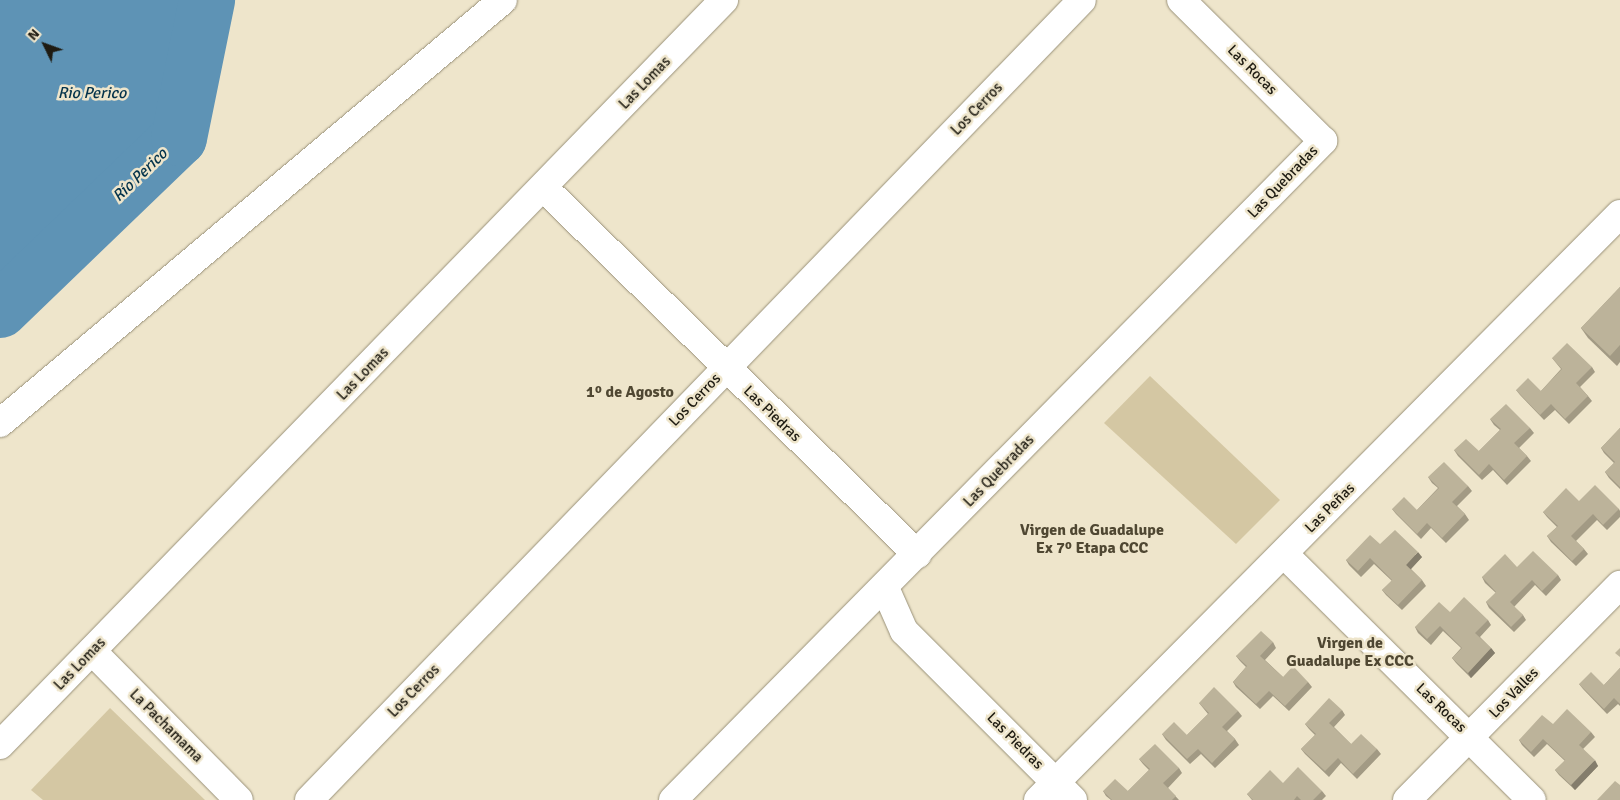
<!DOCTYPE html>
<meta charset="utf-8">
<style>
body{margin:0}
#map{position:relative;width:1620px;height:800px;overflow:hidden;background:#eee5cb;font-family:Signika,sans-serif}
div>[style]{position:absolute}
.green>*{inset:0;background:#d4c7a3}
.water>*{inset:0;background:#5e93b5}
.river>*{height:56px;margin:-28px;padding:0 28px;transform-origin:28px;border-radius:28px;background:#5e93b5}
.roads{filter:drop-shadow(0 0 1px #999179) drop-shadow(0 0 1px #999179)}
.minor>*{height:28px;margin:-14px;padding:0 14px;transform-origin:14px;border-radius:14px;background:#fff}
.wall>*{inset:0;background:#a29a84}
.shaded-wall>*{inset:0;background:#847d6c}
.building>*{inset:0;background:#bcb39a}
span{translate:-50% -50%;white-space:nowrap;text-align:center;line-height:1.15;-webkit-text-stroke:5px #eee5cb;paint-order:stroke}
.street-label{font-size:15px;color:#1e1b12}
.water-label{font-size:16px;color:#04334b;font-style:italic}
.neighbourhood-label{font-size:16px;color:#4f4732;font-weight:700}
.north{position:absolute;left:20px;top:20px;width:50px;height:50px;-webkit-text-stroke:4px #eee5cb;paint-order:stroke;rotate:312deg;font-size:14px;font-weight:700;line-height:20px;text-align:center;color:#1e1b12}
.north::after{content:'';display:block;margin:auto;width:18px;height:22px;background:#1e1b12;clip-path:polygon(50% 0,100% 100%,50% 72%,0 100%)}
</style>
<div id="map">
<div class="green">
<div style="clip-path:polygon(1150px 376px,1280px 500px,1236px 544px,1104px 423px)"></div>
<div style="clip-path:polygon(110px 708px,205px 800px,43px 800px,31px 790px)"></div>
</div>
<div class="water">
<div style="clip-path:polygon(0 0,207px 0,179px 138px,0 310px)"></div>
</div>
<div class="river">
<div style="left:0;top:310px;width:248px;rotate:-43.9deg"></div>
<div style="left:179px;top:138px;width:141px;rotate:-78.5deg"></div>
</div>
<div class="roads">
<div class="minor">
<div style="left:544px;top:188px;width:523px;rotate:44.46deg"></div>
<div style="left:0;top:423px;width:657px;rotate:-40.06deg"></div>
<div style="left:1284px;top:554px;width:349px;rotate:44.8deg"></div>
<div style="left:885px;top:588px;width:47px;rotate:66.2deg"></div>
<div style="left:904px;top:631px;width:239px;rotate:45deg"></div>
<div style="left:92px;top:651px;width:209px;rotate:45.4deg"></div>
<div style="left:0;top:745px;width:1039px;rotate:-45.82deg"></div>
<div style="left:309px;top:800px;width:1112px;rotate:-45.98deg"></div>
<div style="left:673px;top:800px;width:926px;rotate:-45.39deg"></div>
<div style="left:1323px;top:141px;width:200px;rotate:-135.2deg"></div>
<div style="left:1038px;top:800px;width:826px;rotate:-45.2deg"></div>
<div style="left:1407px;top:800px;width:303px;rotate:-45.3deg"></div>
</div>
</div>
<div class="wall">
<div style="clip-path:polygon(1620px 287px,1620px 362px,1617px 366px,1588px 338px,1581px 328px)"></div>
<div style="clip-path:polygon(1552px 358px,1592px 367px,1595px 372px,1580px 387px,1588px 396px,1592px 401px,1569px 424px,1555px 410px,1544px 420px,1520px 395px,1516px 390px,1541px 391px,1561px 369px)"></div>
<div style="clip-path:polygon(1490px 419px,1530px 428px,1534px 433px,1519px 448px,1527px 456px,1531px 461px,1507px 485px,1493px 470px,1482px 480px,1458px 456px,1454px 450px,1479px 451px,1500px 430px,1494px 425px)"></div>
<div style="clip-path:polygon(1620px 428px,1620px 489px,1609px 478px,1605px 472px,1614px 463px,1604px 453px,1601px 448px)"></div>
<div style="clip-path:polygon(1428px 477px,1468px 486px,1472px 491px,1457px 506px,1465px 514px,1469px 520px,1446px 543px,1431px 528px,1421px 539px,1396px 514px,1392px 509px,1417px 510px,1438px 488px,1432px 483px)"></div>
<div style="clip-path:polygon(1579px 501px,1619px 509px,1620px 511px,1620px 517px,1607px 530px,1597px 520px,1576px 541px,1584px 549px,1588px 554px,1576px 566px,1551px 542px,1547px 536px,1557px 527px,1547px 517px,1543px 512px)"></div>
<div style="clip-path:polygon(1380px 544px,1422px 557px,1411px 569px,1422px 580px,1426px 586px,1402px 610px,1386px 595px,1382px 590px,1392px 581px,1374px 564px,1361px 577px,1349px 565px,1346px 560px)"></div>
<div style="clip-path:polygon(1517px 567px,1558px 575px,1561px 580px,1546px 596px,1535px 585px,1514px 607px,1523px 615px,1526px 620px,1514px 632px,1489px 608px,1486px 602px,1496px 593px,1485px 583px,1482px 577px)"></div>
<div style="clip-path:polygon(1450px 612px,1488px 620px,1491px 625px,1480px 637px,1491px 648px,1495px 653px,1471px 678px,1456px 663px,1452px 658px,1461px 648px,1443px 631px,1431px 645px,1418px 633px,1415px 627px)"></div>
<div style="clip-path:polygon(1273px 642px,1276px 648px,1265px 660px,1283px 677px,1308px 682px,1312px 687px,1289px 711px,1273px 696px,1260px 709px,1236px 687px,1233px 682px,1246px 667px,1240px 661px,1236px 656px)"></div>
<div style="clip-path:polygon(1620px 668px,1620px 706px,1618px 704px,1607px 714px,1583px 689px,1579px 684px,1604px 685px)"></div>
<div style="clip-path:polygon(1199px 703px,1238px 711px,1242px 716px,1227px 731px,1235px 739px,1239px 745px,1215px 768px,1201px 754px,1190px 764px,1166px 740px,1162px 734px,1187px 735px,1208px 714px)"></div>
<div style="clip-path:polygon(1342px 710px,1345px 715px,1334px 727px,1351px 744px,1377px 749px,1381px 754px,1357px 779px,1341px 763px,1329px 777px,1305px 754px,1301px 749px,1315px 735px,1309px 729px,1305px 724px)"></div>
<div style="clip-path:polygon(1553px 724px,1591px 732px,1595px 737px,1583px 749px,1598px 766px,1575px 790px,1559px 775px,1555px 770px,1565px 761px,1547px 744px,1534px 757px,1522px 745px,1519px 740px)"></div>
<div style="clip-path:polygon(1139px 759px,1179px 768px,1182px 773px,1168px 788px,1179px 800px,1111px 800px,1106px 796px,1103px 791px,1128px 791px,1149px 770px,1143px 764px)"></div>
<div style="clip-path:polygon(1283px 783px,1322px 791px,1326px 796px,1322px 800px,1252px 800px,1247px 794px)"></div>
</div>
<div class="shaded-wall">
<div style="clip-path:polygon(1418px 552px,1422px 557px,1410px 570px,1406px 565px)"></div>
<div style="clip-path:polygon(1491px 648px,1495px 653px,1471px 678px,1468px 673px)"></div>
<div style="clip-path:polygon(1595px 760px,1598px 766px,1575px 790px,1571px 785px)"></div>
</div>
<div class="building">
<div style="clip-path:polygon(1620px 287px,1620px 345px,1610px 356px,1581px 328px)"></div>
<div style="clip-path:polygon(1567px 343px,1592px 367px,1576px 383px,1588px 396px,1565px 419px,1551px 404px,1540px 415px,1516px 390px,1528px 378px,1541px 391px,1562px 369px,1552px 358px)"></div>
<div style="clip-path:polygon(1506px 404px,1530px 428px,1514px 443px,1527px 456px,1504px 480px,1489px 464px,1479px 475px,1454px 450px,1466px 439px,1479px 451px,1501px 429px,1490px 419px)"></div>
<div style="clip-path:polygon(1620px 428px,1620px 487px,1605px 472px,1615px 462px,1601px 448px)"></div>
<div style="clip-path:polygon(1444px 462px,1468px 486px,1452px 502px,1465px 514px,1442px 538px,1427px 523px,1417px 534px,1392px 509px,1404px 497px,1417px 510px,1439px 488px,1428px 477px)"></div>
<div style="clip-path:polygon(1595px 485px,1619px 509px,1603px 525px,1593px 514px,1571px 536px,1584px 549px,1572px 561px,1547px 536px,1558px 526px,1543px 512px,1566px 488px,1579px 501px)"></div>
<div style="clip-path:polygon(1395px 530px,1418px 552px,1406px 565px,1422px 580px,1398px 605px,1382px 590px,1392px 580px,1370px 558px,1358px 571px,1346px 560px,1370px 535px,1380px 544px)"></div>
<div style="clip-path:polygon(1533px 551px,1558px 575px,1542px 591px,1532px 580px,1510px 602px,1523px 615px,1511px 627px,1486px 602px,1496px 592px,1482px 577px,1505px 554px,1517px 567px)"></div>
<div style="clip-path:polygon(1464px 597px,1488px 620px,1475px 633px,1491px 648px,1468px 673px,1452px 658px,1462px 648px,1440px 626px,1427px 639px,1415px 627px,1439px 602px,1450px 612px)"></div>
<div style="clip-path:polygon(1261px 631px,1273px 642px,1260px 656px,1283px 677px,1293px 666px,1308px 682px,1285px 706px,1269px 691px,1256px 704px,1233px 682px,1247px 666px,1236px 656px)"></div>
<div style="clip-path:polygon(1620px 648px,1620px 657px,1615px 653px)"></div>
<div style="clip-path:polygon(1620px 668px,1620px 704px,1614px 698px,1604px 709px,1579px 684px,1591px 672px,1604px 685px)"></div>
<div style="clip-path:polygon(1214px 687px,1238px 711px,1222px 727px,1235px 739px,1212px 763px,1198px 749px,1187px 759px,1162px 734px,1174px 722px,1187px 735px,1209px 713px,1199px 703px)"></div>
<div style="clip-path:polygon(1329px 698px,1342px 710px,1329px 723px,1351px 744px,1361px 734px,1377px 749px,1353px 774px,1338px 758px,1325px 771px,1301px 749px,1316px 734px,1305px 724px)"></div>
<div style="clip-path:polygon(1567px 709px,1591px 732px,1579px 745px,1595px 760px,1571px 785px,1555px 770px,1565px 760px,1543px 739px,1531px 752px,1519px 740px,1542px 715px,1553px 724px)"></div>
<div style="clip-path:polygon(1155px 744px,1179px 768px,1163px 783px,1176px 796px,1172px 800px,1112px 800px,1103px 791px,1115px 779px,1128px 791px,1150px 769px,1139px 759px)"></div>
<div style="clip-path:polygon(1298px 767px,1322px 791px,1313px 800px,1301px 800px,1297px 796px,1294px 800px,1253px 800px,1247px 794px,1270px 770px,1283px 783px)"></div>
<div style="clip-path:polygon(1615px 781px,1620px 785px,1620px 800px,1597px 800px)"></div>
</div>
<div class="street-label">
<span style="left:1252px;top:70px;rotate:45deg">Las Rocas</span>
<span style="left:645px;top:83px;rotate:-46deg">Las Lomas</span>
<span style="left:977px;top:109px;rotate:-46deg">Los Cerros</span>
<span style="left:1283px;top:182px;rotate:-46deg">Las Quebradas</span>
<span style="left:363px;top:374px;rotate:-46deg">Las Lomas</span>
<span style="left:695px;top:400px;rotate:-46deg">Los Cerros</span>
<span style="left:772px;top:414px;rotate:44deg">Las Piedras</span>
<span style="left:999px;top:471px;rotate:-46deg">Las Quebradas</span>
<span style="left:1330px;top:508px;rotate:-45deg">Las Peñas</span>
<span style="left:80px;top:664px;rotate:-46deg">Las Lomas</span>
<span style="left:414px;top:691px;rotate:-46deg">Los Cerros</span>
<span style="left:1514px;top:693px;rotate:-46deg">Los Valles</span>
<span style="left:1441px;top:708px;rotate:44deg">Las Rocas</span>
<span style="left:166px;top:726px;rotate:45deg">La Pachamama</span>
<span style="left:1015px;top:741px;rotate:45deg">Las Piedras</span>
</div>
<div class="water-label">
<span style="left:92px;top:93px">Rio Perico</span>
<span style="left:140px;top:175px;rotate:-44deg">Río Perico</span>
</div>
<div class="neighbourhood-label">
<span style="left:630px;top:392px">1º de Agosto</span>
<span style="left:1092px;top:539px">Virgen de Guadalupe<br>Ex 7º Etapa CCC</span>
<span style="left:1350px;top:652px">Virgen de<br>Guadalupe Ex CCC</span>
</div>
<div class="north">N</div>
</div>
